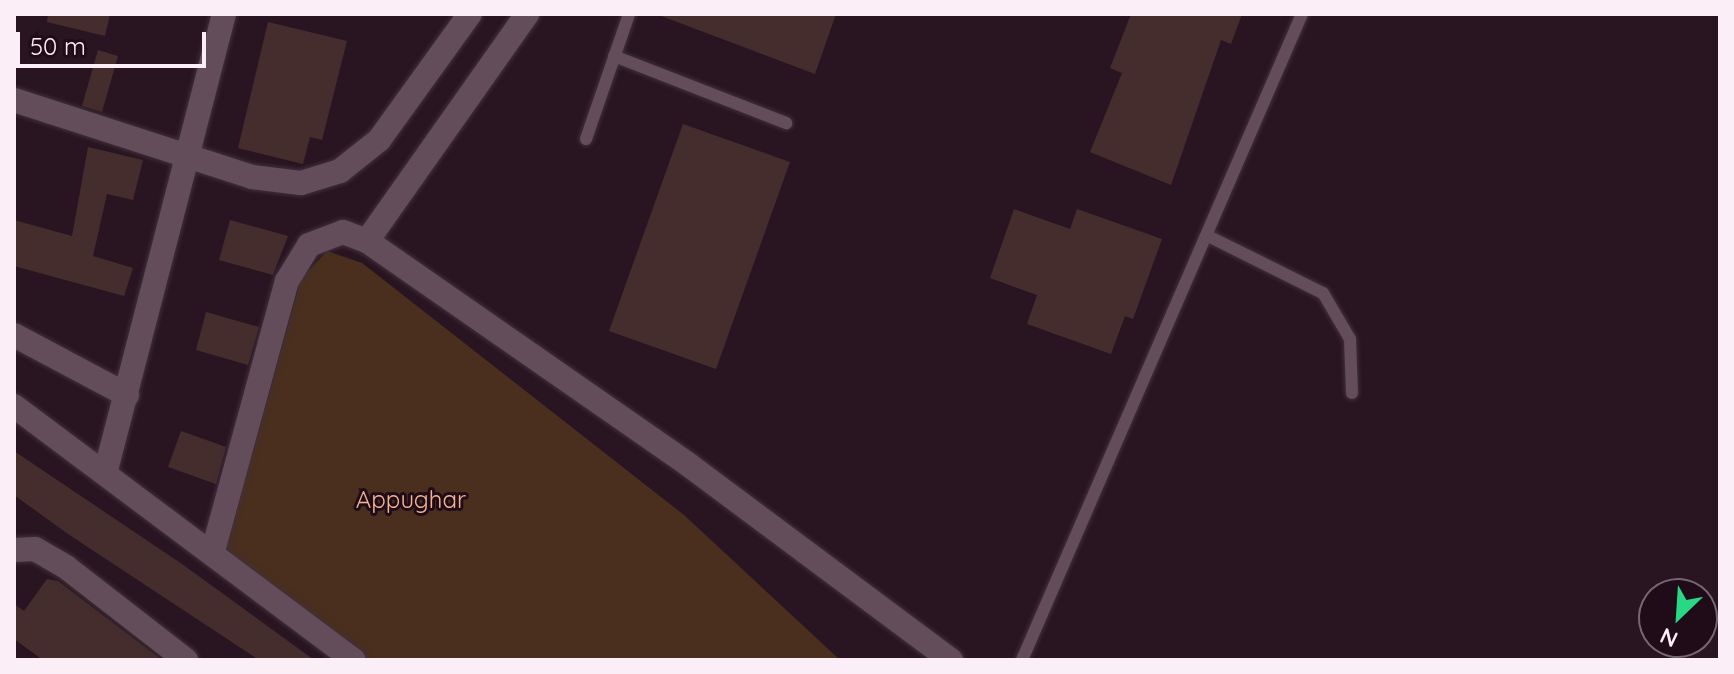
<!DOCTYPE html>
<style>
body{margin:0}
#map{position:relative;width:1734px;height:674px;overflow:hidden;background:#291521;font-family:Quicksand,sans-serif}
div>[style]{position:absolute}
.green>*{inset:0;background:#4a2f1f}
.building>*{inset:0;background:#462d2d}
.roads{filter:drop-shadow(0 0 2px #3f313a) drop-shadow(0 0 2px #3f313a)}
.lane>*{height:12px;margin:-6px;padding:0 6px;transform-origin:6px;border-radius:6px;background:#644d5b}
.street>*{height:24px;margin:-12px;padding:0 12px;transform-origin:12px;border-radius:12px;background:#644d5b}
span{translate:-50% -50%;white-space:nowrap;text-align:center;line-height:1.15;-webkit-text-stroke:6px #1f0c18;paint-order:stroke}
.park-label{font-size:24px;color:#f3b48f}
.frame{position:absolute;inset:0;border:16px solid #fceef6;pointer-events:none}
.north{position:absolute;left:1638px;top:578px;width:80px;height:80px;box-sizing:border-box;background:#1f0c18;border:2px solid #776671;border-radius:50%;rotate:205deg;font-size:22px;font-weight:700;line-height:32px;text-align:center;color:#fceef6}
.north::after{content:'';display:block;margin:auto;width:28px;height:36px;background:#29d885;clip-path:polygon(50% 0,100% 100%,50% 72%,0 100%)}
.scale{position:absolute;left:16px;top:32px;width:190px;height:36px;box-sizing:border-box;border:4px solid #fceef6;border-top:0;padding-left:10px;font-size:24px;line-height:28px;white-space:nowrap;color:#fceef6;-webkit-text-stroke:6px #1f0c18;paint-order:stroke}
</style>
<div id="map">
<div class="green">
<div style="clip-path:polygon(327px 251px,362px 263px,684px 515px,840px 660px,362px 660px,224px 556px,301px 279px)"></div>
</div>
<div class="building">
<div style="clip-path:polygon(48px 14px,110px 14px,105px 36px,47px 22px)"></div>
<div style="clip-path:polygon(656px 14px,836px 14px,815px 74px)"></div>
<div style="clip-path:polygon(1131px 14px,1242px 14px,1231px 44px,1221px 40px,1171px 185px,1090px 152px,1122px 73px,1110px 68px)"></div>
<div style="clip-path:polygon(268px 22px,347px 41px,322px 140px,310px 137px,303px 164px,238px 148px)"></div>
<div style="clip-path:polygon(98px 50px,118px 56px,102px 112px,82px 106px)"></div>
<div style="clip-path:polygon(683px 124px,790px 162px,716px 369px,609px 331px)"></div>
<div style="clip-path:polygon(88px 147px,143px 160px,133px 200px,107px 194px,93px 256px,133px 268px,124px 296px,14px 266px,14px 220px,72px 236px)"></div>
<div style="clip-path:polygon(1014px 209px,1070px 229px,1077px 209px,1162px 239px,1133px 319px,1125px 316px,1111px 354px,1027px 324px,1037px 295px,990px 278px)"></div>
<div style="clip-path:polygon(230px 220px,288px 236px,273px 275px,219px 260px)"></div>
<div style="clip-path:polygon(206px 312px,259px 327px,248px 365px,196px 350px)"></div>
<div style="clip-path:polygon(181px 431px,226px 447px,216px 484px,168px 467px)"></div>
<div style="clip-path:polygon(14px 451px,182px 564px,314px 660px,259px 660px,68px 534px,14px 495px)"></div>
<div style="clip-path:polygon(47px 579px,58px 581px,162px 660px,43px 660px,14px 639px,14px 604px,24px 611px)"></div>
</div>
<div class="roads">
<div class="lane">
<div style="left:614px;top:56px;width:185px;rotate:21.3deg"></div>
<div style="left:586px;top:139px;width:132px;rotate:-71deg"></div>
<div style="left:1210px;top:237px;width:126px;rotate:26.4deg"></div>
<div style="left:1323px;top:293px;width:53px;rotate:59.6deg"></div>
<div style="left:1350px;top:339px;width:54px;rotate:87.9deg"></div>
<div style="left:1022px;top:660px;width:704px;rotate:-66.57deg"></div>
</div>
<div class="street">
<div style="left:14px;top:100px;width:250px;rotate:17.9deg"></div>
<div style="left:252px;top:177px;width:49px;rotate:7deg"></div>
<div style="left:301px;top:183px;width:41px;rotate:-17.1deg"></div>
<div style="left:340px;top:171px;width:50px;rotate:-38.5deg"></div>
<div style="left:379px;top:140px;width:155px;rotate:-54.2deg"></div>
<div style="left:367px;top:241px;width:278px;rotate:-54.8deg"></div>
<div style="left:14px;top:335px;width:128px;rotate:28deg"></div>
<div style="left:14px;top:406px;width:424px;rotate:36.8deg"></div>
<div style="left:106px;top:470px;width:471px;rotate:-75.5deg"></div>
<div style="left:14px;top:550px;width:21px;rotate:-3deg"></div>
<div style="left:35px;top:549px;width:36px;rotate:30deg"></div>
<div style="left:66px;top:567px;width:152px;rotate:37.8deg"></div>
<div style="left:213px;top:551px;width:280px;rotate:-74.7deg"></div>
<div style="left:287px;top:281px;width:42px;rotate:-58.6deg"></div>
<div style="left:309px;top:245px;width:36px;rotate:-21deg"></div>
<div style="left:343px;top:232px;width:26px;rotate:21deg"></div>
<div style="left:367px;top:241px;width:392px;rotate:34.8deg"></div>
<div style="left:689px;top:465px;width:327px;rotate:36.7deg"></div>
</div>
</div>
<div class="park-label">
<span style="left:411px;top:500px">Appughar</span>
</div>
<div class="frame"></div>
<div class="north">N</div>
<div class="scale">50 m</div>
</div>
